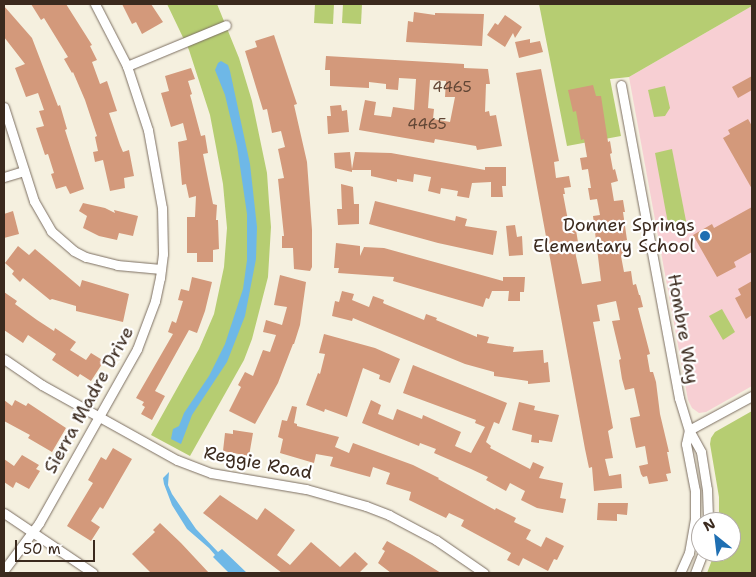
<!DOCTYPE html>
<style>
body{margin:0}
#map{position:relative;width:756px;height:577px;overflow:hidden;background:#f5f0df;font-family:"Shantell Sans",sans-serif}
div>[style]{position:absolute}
.built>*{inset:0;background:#f7cfd3}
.green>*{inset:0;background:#b6cd72}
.water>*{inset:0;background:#6eb8e7}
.building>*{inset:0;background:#d3997b}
.roads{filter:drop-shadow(0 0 1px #7c6f62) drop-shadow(0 0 1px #7c6f62)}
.street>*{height:9px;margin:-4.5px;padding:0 4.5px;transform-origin:4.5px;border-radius:4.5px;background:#fff}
.dots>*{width:14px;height:14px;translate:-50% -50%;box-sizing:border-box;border:2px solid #fff;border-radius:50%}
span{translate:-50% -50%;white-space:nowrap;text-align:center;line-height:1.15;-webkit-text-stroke:4.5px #fff;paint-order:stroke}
.number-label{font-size:15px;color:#614635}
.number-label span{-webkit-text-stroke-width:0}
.poi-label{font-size:18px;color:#3b2a1e}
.right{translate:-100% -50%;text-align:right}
.street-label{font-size:18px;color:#3b2a1e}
.frame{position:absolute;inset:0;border:5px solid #3b2a1e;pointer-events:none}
.north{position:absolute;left:691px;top:512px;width:50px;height:50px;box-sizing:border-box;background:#fff;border:1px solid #b1aaa5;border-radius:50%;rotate:331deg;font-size:14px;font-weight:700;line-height:20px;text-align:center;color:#3b2a1e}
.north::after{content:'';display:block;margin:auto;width:18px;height:22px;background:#1f6fb2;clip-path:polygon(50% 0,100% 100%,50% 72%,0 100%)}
.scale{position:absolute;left:15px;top:540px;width:80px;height:22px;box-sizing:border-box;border:2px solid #3b2a1e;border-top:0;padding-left:6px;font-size:15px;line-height:18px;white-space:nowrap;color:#3b2a1e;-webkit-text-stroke:4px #fff;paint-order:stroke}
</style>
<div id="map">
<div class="built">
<div style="clip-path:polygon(752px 6px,752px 386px,706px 412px,699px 413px,692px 408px,688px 400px,629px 77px)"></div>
</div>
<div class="green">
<div style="clip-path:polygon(167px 4px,217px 4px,239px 58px,252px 101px,267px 173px,269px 202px,271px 227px,268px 277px,252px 339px,244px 360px,190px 456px,151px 435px,199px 349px,214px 314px,224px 267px,227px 228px,223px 184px,210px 115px,189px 50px)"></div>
<div style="clip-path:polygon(315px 4px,334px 4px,333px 24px,314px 23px)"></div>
<div style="clip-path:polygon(343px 4px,362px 4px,361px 24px,342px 23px)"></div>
<div style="clip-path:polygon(539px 4px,752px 4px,752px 6px,629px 77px,610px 79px,621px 136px,567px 146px)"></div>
<div style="clip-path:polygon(665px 86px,670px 108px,665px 116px,654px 117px,648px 90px)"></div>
<div style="clip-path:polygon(672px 149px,687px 226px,669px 229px,655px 153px)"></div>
<div style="clip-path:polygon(722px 309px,735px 332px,723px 340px,709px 316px)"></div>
<div style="clip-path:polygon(752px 411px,752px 573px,707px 573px,715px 552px,731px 552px,731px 522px,719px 522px,719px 497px,710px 444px,711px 438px,715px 432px)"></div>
</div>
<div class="water">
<div style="clip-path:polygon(221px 61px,228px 65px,230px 71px,250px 164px,257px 227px,256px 259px,245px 316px,227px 362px,192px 415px,181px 444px,171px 439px,173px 429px,179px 426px,184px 413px,209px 376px,225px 344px,243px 289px,247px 260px,247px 214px,237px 146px,225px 95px,215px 70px,218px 63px)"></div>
<div style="clip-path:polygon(169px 472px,168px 485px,172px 494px,196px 529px,218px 552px,222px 549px,247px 573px,229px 573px,213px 557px,215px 555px,209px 548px,187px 529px,172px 505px,164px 484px,163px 478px)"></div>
</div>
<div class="building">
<div style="clip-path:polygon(31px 4px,66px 4px,92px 45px,90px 46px,97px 60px,92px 62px,100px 84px,107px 81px,117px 111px,109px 113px,120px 145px,123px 152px,129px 150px,134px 176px,124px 178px,125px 188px,110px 191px,103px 160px,95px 162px,93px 152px,98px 151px,95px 137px,97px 136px,85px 100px,73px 72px,72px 73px,64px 59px,68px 57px,44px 18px,41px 20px)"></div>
<div style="clip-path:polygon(122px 4px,151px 4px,163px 22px,142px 34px,136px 22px,132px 24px)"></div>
<div style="clip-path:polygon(4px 6px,32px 38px,58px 106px,60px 105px,67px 129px,65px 130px,84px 189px,70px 194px,66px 186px,56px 189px,51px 174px,54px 173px,48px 154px,45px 155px,36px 128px,44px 126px,39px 111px,44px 110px,38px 93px,26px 97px,15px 68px,25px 64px,4px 37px)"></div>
<div style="clip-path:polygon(414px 12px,435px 15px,435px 13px,484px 14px,482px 46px,406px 42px,408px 21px,413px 22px)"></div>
<div style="clip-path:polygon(505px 15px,522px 27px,515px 38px,513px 33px,505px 47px,487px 35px,495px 23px,498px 25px)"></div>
<div style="clip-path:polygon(274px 35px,297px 104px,294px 105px,307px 162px,312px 230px,312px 267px,310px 271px,294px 269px,293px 248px,282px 248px,282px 236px,284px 236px,278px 179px,284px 178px,278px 149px,285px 147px,281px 131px,272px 133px,267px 109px,263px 110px,245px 51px,257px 47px,255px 41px)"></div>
<div style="clip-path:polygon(530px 39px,530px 43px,540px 41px,543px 52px,519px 58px,515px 42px)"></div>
<div style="clip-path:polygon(evenodd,326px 56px,464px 64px,464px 68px,488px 69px,490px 84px,486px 84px,485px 112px,489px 111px,490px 116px,496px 115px,502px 146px,477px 150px,476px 146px,435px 139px,434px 143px,359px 130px,365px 100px,376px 102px,374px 115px,391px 117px,393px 107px,414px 110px,416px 79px,399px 78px,398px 90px,386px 89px,386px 84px,369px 82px,369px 88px,330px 86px,330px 70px,325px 70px,326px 56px,430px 80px,446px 81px,445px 97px,455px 97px,450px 122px,433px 119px,434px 109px,428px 108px,430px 80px)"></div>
<div style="clip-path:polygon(191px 68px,195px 79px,188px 81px,192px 94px,190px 95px,201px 136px,205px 135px,208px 153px,203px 154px,213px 204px,217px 205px,216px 220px,218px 220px,219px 249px,213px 250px,213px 262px,197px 262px,197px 253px,187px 253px,187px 217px,195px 217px,196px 196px,189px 198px,186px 184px,182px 185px,178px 142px,187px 140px,183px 123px,171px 127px,161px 93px,169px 91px,165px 76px)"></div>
<div style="clip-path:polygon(541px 69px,559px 161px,554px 162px,556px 178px,569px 176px,571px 187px,564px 188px,565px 194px,563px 194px,570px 231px,576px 230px,578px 242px,573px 242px,582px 284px,601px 281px,593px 216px,600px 215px,597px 199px,590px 200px,588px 188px,591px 188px,588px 169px,582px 170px,580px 158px,587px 157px,584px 139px,581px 140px,576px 111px,573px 112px,568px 90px,593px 85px,596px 96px,601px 96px,608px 142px,610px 141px,612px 153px,610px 154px,613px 170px,615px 169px,618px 181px,611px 183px,614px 201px,623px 200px,625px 212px,623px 212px,627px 240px,623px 241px,626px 255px,621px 256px,624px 272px,631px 271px,633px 285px,636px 284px,639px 295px,640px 295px,643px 307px,638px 308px,650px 354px,647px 355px,650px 372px,653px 372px,656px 382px,660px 414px,669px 452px,667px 452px,671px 473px,666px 474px,668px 481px,649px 484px,647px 476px,643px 477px,641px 474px,639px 466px,648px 464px,645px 446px,636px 448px,632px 429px,630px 418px,640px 416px,634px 388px,625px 390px,622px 379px,619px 360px,621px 359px,612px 321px,620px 320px,616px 301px,597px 305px,600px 321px,593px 322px,613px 428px,608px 431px,613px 458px,605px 459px,609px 476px,621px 474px,622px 488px,594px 491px,592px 467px,589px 468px,585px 449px,516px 73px)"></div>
<div style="clip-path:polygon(752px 76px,752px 90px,738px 98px,732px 87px)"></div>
<div style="clip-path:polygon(341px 105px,342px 111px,347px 110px,349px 132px,328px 134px,327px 116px,331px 116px,330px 106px)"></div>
<div style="clip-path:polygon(748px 119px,752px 126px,752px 189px,723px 138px,730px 134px,728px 130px)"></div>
<div style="clip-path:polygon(350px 152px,352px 169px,355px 152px,391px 153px,485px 170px,485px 167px,506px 167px,506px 186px,502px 186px,503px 197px,491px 197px,491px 182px,472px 183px,469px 198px,457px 196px,458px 191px,441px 188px,440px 194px,428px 191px,431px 177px,414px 174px,413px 182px,397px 179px,397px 182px,371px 176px,371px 170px,352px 170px,352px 172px,335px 168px,334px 153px)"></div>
<div style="clip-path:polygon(341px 184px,353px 187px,354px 204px,359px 204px,359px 224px,338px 225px,337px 209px,342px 209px)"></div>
<div style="clip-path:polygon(375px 201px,455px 221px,456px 216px,467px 219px,465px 226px,497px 231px,493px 255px,438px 243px,369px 224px)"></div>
<div style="clip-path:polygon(83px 203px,105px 208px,115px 213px,114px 210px,138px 216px,133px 236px,119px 233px,117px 240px,99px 236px,83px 228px,87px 216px,79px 211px)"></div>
<div style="clip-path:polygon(752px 207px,752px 252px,734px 262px,736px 267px,717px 277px,693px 235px,712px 224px,714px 228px)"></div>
<div style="clip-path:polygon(13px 211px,19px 234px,4px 238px,4px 214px)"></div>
<div style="clip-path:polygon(515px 225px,517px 237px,522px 236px,523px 255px,509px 256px,506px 226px)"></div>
<div style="clip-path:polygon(336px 243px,360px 246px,360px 256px,364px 247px,384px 248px,503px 281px,503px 277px,525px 277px,524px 292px,520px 292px,520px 301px,508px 301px,509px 291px,492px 291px,489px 299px,486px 298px,483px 307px,393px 281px,394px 277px,338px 273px,339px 268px,334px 268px)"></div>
<div style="clip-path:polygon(18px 246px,29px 255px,35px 249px,80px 287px,82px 280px,129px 294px,123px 322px,76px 311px,76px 306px,52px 299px,50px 300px,23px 278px,20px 282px,12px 274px,14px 271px,5px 263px)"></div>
<div style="clip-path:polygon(280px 275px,306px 282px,300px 325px,294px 344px,293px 344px,278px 383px,255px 424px,229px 411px,241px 387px,238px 385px,245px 372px,253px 376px,263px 350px,270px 352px,276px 335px,263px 332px,266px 320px,282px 325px,287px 307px,274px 305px)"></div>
<div style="clip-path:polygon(192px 277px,212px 282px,205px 311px,197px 333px,189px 330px,155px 391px,165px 396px,152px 420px,141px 414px,145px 407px,142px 405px,144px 402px,136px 398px,173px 334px,168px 332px,172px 321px,176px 323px,183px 301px,178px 300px,181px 289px,189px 291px)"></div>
<div style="clip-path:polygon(752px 281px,752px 315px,746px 319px,735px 298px,741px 295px,738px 289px)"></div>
<div style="clip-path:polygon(342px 291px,354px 294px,352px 300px,369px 307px,373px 296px,384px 300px,383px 303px,385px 304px,424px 320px,426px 314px,437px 318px,436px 320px,477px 337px,477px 334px,489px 337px,487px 343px,514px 347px,513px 352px,543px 350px,544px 363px,548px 362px,550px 382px,528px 384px,528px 381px,494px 376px,494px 372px,465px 364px,353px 318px,352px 321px,332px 316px,335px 301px,339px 302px)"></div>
<div style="clip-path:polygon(4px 292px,17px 301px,15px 304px,37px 320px,54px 331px,55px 328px,76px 342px,70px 350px,86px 360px,91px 353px,104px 361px,91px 381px,80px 374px,78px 377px,52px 360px,56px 354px,31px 337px,28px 335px,23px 343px,4px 330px)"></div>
<div style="clip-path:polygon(324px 334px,375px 348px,400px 359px,390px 383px,379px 379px,380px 375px,363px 368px,347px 417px,325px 409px,324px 412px,306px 405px,318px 373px,320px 374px,325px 354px,319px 353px)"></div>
<div style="clip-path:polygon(413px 365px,507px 403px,499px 424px,494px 422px,486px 442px,491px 446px,490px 448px,530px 469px,533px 462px,544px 467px,539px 478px,563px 483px,560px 498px,566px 499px,563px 513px,537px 508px,521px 500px,525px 491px,510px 483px,506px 491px,486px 480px,488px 477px,471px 469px,434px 453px,436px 449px,420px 443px,419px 446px,362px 423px,371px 400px,381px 405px,378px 414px,393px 420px,397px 409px,422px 419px,423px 415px,461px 432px,455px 446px,471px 453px,485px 427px,475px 423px,476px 420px,403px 393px)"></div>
<div style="clip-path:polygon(4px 400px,12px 406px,15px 400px,26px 406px,28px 403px,66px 428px,52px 452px,28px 438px,30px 435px,4px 421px)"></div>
<div style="clip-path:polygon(519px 402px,535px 406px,534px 410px,559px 415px,552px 442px,539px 440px,539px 443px,531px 442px,532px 435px,512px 430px)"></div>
<div style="clip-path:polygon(292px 406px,297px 407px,294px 423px,297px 424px,297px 426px,339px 437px,335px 447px,349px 453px,353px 443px,413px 465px,439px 478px,438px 479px,495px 510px,496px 508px,516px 518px,514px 522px,531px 530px,526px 539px,541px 547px,546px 537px,564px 546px,557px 560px,554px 559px,548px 571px,523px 558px,519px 566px,507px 560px,511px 553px,461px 526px,464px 520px,449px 513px,446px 518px,409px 500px,411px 492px,386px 484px,390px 473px,373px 467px,370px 477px,330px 466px,333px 457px,316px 454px,314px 463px,280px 453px,283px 439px,278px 437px,282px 420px,287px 421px)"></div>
<div style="clip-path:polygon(233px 430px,253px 433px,249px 456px,223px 451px,225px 433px,233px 434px)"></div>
<div style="clip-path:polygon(113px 448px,132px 459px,103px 509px,100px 507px,91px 521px,100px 527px,91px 541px,67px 526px,93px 483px,88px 480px,101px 457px,106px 460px)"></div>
<div style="clip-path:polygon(22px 455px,39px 465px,36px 469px,40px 471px,29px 489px,16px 482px,13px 488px,4px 482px,4px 459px,14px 466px)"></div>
<div style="clip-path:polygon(220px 495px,257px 520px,265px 508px,295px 530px,277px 555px,290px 565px,311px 542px,340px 567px,355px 552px,368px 564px,359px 573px,282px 573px,203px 513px)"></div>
<div style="clip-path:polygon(598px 503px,628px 503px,627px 515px,617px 514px,617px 521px,597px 520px)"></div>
<div style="clip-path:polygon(160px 523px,181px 543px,209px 573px,151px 573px,132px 554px,155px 532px,153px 530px)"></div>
<div style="clip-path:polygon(387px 541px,412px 555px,441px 573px,391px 573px,378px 563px,385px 551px,382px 549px)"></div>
</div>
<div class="roads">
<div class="street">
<div style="left:127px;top:66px;width:107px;rotate:-22.5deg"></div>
<div style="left:621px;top:85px;width:318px;rotate:79.5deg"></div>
<div style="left:679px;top:398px;width:34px;rotate:73deg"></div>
<div style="left:689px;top:430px;width:25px;rotate:61deg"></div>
<div style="left:701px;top:452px;width:37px;rotate:81deg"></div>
<div style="left:707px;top:489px;width:33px;rotate:88deg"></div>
<div style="left:4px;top:107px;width:99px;rotate:72.3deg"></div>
<div style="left:34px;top:201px;width:34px;rotate:60deg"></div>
<div style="left:51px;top:231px;width:30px;rotate:41deg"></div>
<div style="left:74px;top:251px;width:13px;rotate:27deg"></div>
<div style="left:86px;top:257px;width:32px;rotate:14deg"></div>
<div style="left:117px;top:265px;width:44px;rotate:5.2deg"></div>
<div style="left:4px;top:177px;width:21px;rotate:-17deg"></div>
<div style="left:4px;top:359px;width:46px;rotate:34.4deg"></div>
<div style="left:42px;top:385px;width:154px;rotate:29.1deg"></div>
<div style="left:177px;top:460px;width:36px;rotate:21deg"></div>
<div style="left:211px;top:473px;width:96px;rotate:9.6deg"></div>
<div style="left:306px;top:489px;width:62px;rotate:15.8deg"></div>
<div style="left:366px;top:506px;width:25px;rotate:21deg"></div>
<div style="left:389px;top:515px;width:53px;rotate:28deg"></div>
<div style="left:436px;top:540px;width:58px;rotate:34.5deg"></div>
<div style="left:689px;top:430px;width:72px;rotate:-28.4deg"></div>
<div style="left:4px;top:513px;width:107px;rotate:34deg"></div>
<div style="left:4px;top:570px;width:59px;rotate:-53.3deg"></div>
<div style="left:39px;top:523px;width:200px;rotate:-60.6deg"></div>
<div style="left:137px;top:349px;width:51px;rotate:-69.4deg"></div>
<div style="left:155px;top:301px;width:24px;rotate:-78deg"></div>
<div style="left:160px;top:278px;width:24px;rotate:-83deg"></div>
<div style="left:163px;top:254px;width:46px;rotate:-91.2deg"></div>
<div style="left:162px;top:208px;width:79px;rotate:-100.2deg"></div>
<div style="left:148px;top:130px;width:67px;rotate:-108.2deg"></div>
<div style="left:127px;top:66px;width:70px;rotate:-117.3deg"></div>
<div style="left:680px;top:573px;width:22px;rotate:-66deg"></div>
<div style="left:689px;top:553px;width:34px;rotate:-80deg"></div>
<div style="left:695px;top:520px;width:29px;rotate:-90deg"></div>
<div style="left:695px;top:491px;width:48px;rotate:-100.8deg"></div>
<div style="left:686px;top:444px;width:14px;rotate:-78deg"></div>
<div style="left:695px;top:573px;width:22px;rotate:-69deg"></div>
</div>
</div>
<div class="dots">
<div style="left:705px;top:236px;background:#1f6fb2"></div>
</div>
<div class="number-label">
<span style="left:452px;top:88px">4465</span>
<span style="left:427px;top:125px">4465</span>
</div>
<div class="poi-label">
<span class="right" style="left:695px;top:236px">Donner Springs<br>Elementary School</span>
</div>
<div class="street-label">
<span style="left:683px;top:329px;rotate:80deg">Hombre Way</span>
<span style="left:89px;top:400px;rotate:-61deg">Sierra Madre Drive</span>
<span style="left:258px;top:463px;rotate:11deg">Reggie Road</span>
</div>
<div class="frame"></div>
<div class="north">N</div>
<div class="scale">50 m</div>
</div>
